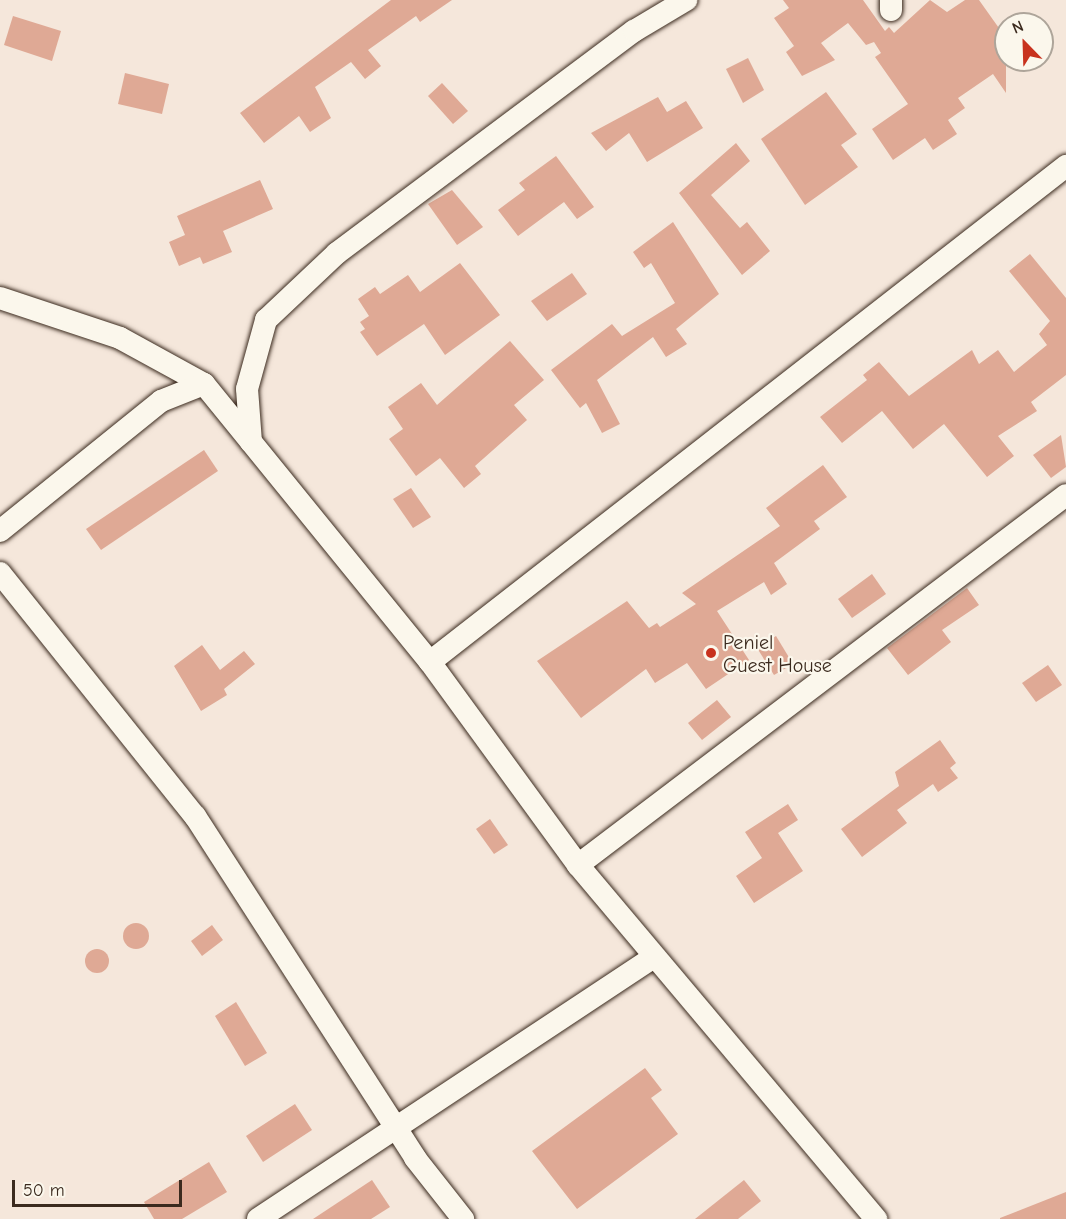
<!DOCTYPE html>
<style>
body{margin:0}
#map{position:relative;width:1066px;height:1219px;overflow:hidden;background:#f5e7db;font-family:"Comic Neue",sans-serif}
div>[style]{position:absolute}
.building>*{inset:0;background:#dfa995}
.round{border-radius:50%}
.roads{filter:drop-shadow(0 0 2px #3b2a1e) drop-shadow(0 0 2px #3b2a1e)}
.minor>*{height:22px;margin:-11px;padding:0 11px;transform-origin:11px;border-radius:11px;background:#fbf7ec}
.dots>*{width:16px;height:16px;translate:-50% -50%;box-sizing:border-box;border:3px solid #fbf7ec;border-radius:50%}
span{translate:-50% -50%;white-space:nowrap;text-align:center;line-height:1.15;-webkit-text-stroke:4.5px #fbf7ec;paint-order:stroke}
.poi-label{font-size:20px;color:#3b2a1e}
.left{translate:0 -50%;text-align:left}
.north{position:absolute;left:994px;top:12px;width:60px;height:60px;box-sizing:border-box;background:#fbf7ec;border:2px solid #aea59a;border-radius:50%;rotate:337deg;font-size:16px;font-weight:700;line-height:24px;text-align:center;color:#3b2a1e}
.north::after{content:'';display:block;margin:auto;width:21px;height:27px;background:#c8321e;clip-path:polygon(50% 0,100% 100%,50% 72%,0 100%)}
.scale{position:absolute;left:12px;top:1180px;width:170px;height:27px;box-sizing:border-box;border:3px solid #3b2a1e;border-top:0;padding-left:8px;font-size:18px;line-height:21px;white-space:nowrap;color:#3b2a1e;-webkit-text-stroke:4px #fbf7ec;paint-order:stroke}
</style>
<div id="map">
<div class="building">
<div style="clip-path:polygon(391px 0,452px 0,420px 22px,416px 16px,368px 50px,381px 66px,365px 79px,351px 62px,315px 87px,331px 118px,310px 132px,299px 116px,264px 143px,240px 113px)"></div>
<div style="clip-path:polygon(783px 0,863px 0,885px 31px,889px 27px,894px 33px,930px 0,947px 12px,965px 0,979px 0,1006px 38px,1006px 93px,993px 74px,958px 98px,965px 108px,948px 120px,957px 134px,933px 150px,925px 138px,893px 160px,872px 129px,908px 104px,875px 57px,881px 53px,874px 42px,866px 45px,848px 23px,821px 43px,835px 60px,802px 76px,786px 52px,794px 46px,774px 18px,789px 8px)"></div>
<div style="clip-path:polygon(13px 16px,61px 31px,52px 61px,4px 45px)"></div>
<div style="clip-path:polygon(748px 58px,764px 90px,743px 103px,726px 69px)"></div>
<div style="clip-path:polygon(125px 73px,169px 84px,162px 114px,118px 104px)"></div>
<div style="clip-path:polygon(442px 83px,468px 111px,453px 124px,428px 96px)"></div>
<div style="clip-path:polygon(826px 92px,857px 134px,841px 145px,858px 167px,805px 205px,761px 139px)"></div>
<div style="clip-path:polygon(658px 97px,667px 112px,686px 101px,703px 128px,647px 162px,629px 133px,606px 151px,591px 133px)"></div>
<div style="clip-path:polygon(736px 143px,750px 161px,711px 195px,740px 228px,747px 222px,770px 251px,742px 275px,679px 193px)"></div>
<div style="clip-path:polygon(556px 156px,594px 207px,577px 219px,564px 202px,518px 236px,498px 210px,525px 190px,519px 183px)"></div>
<div style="clip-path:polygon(260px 180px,273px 209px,223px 231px,232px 252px,203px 264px,200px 257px,179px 266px,169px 242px,185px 235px,177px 216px)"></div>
<div style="clip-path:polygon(452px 190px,483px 227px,457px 245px,428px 204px)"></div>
<div style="clip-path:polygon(673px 222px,719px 294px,676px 329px,687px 344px,666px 357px,653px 337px,597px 380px,620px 424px,602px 433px,586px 403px,580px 408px,551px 370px,612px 324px,622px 336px,675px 303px,651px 263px,644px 268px,633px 252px)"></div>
<div style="clip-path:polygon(1030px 254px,1066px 298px,1066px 375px,1031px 402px,1037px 411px,998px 436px,1014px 456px,987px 477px,944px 424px,913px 449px,882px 411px,842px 443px,820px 417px,867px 380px,863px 375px,879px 362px,909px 396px,972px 350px,979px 364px,998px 350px,1014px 372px,1047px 345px,1039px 334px,1050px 321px,1009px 271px)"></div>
<div style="clip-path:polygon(460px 263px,500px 315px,445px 355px,424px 324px,377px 356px,360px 332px,365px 329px,360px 322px,369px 316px,358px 299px,375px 287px,380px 294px,408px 275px,420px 292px)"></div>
<div style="clip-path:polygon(572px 273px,587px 294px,547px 321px,531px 301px)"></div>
<div style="clip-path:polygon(510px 341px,544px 380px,514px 405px,527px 420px,475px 466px,481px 474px,464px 488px,440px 458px,416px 476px,389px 439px,403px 429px,388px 407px,421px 383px,437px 405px)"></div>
<div style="clip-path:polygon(1061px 435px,1066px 467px,1051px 478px,1033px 455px)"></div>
<div style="clip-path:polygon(204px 450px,218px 471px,101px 550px,86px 529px)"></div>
<div style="clip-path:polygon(823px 465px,847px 497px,814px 521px,820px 529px,774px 563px,787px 584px,771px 595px,764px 582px,717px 611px,749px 660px,706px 689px,687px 663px,655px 683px,646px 669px,581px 718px,537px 661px,627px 601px,649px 628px,657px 623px,660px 627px,696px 604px,682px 593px,780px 526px,766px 508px)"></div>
<div style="clip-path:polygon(411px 488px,431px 517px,413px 528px,393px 499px)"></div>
<div style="clip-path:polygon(872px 574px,886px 594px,852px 618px,838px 599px)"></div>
<div style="clip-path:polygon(967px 588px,979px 605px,942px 630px,951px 642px,908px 675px,887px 648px)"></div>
<div style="clip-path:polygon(776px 636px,793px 664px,774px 675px,757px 648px)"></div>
<div style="clip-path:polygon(202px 645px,220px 670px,244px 651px,255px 664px,224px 689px,227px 695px,201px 711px,174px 666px)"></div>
<div style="clip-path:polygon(1048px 665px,1062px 685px,1036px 702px,1022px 683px)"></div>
<div style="clip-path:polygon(717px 700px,731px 717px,702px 740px,688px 723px)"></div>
<div style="clip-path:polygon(940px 740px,956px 763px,950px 768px,958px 778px,938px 792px,933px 784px,897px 810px,907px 823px,862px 857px,841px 829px,899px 786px,895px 772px)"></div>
<div style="clip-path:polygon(788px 804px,798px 820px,778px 833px,803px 871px,754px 903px,736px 876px,762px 858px,745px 832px)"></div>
<div style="clip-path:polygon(490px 819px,508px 845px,494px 854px,476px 829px)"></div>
<div class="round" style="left:123px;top:923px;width:26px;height:26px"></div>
<div style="clip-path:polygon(212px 925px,223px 940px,202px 956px,191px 941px)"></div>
<div class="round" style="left:85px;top:949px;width:24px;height:24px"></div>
<div style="clip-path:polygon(236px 1002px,267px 1053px,245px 1066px,215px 1016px)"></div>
<div style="clip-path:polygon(645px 1068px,662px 1090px,651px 1098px,678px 1134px,577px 1209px,532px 1151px)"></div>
<div style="clip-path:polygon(295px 1104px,312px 1130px,263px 1162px,246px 1136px)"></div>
<div style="clip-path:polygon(209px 1162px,227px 1192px,182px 1219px,154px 1219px,144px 1202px)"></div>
<div style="clip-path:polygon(372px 1180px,390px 1207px,371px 1219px,313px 1219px)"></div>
<div style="clip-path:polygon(744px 1180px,761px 1201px,738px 1219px,695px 1219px)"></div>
<div style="clip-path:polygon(1066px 1192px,1066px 1219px,1000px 1219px,1000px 1218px)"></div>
</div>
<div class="roads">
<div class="minor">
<div style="left:891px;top:10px;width:10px;rotate:-90deg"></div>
<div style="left:0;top:298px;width:126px;rotate:18.4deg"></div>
<div style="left:120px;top:338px;width:96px;rotate:28.7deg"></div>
<div style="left:204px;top:384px;width:358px;rotate:50.9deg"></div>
<div style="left:430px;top:662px;width:251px;rotate:53.9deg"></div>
<div style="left:578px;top:865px;width:463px;rotate:49.9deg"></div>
<div style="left:251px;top:442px;width:53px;rotate:-94.3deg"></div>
<div style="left:247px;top:389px;width:72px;rotate:-74.6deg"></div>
<div style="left:266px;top:320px;width:98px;rotate:-43.3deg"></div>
<div style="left:337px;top:253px;width:371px;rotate:-36.8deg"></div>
<div style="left:634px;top:31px;width:61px;rotate:-30.8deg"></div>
<div style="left:0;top:531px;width:207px;rotate:-38.9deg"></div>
<div style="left:161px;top:401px;width:46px;rotate:-21.6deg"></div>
<div style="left:0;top:573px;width:312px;rotate:51.3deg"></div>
<div style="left:195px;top:816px;width:407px;rotate:57.2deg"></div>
<div style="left:415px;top:1158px;width:78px;rotate:51.8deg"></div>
<div style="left:430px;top:662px;width:807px;rotate:-37.95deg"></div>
<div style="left:578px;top:865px;width:612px;rotate:-37.17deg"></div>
<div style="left:258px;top:1219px;width:475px;rotate:-33.5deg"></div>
</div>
</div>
<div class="dots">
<div style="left:711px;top:653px;background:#c8321e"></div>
</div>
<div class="poi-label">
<span class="left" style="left:723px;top:654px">Peniel<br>Guest House</span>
</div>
<div class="north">N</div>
<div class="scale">50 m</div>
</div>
